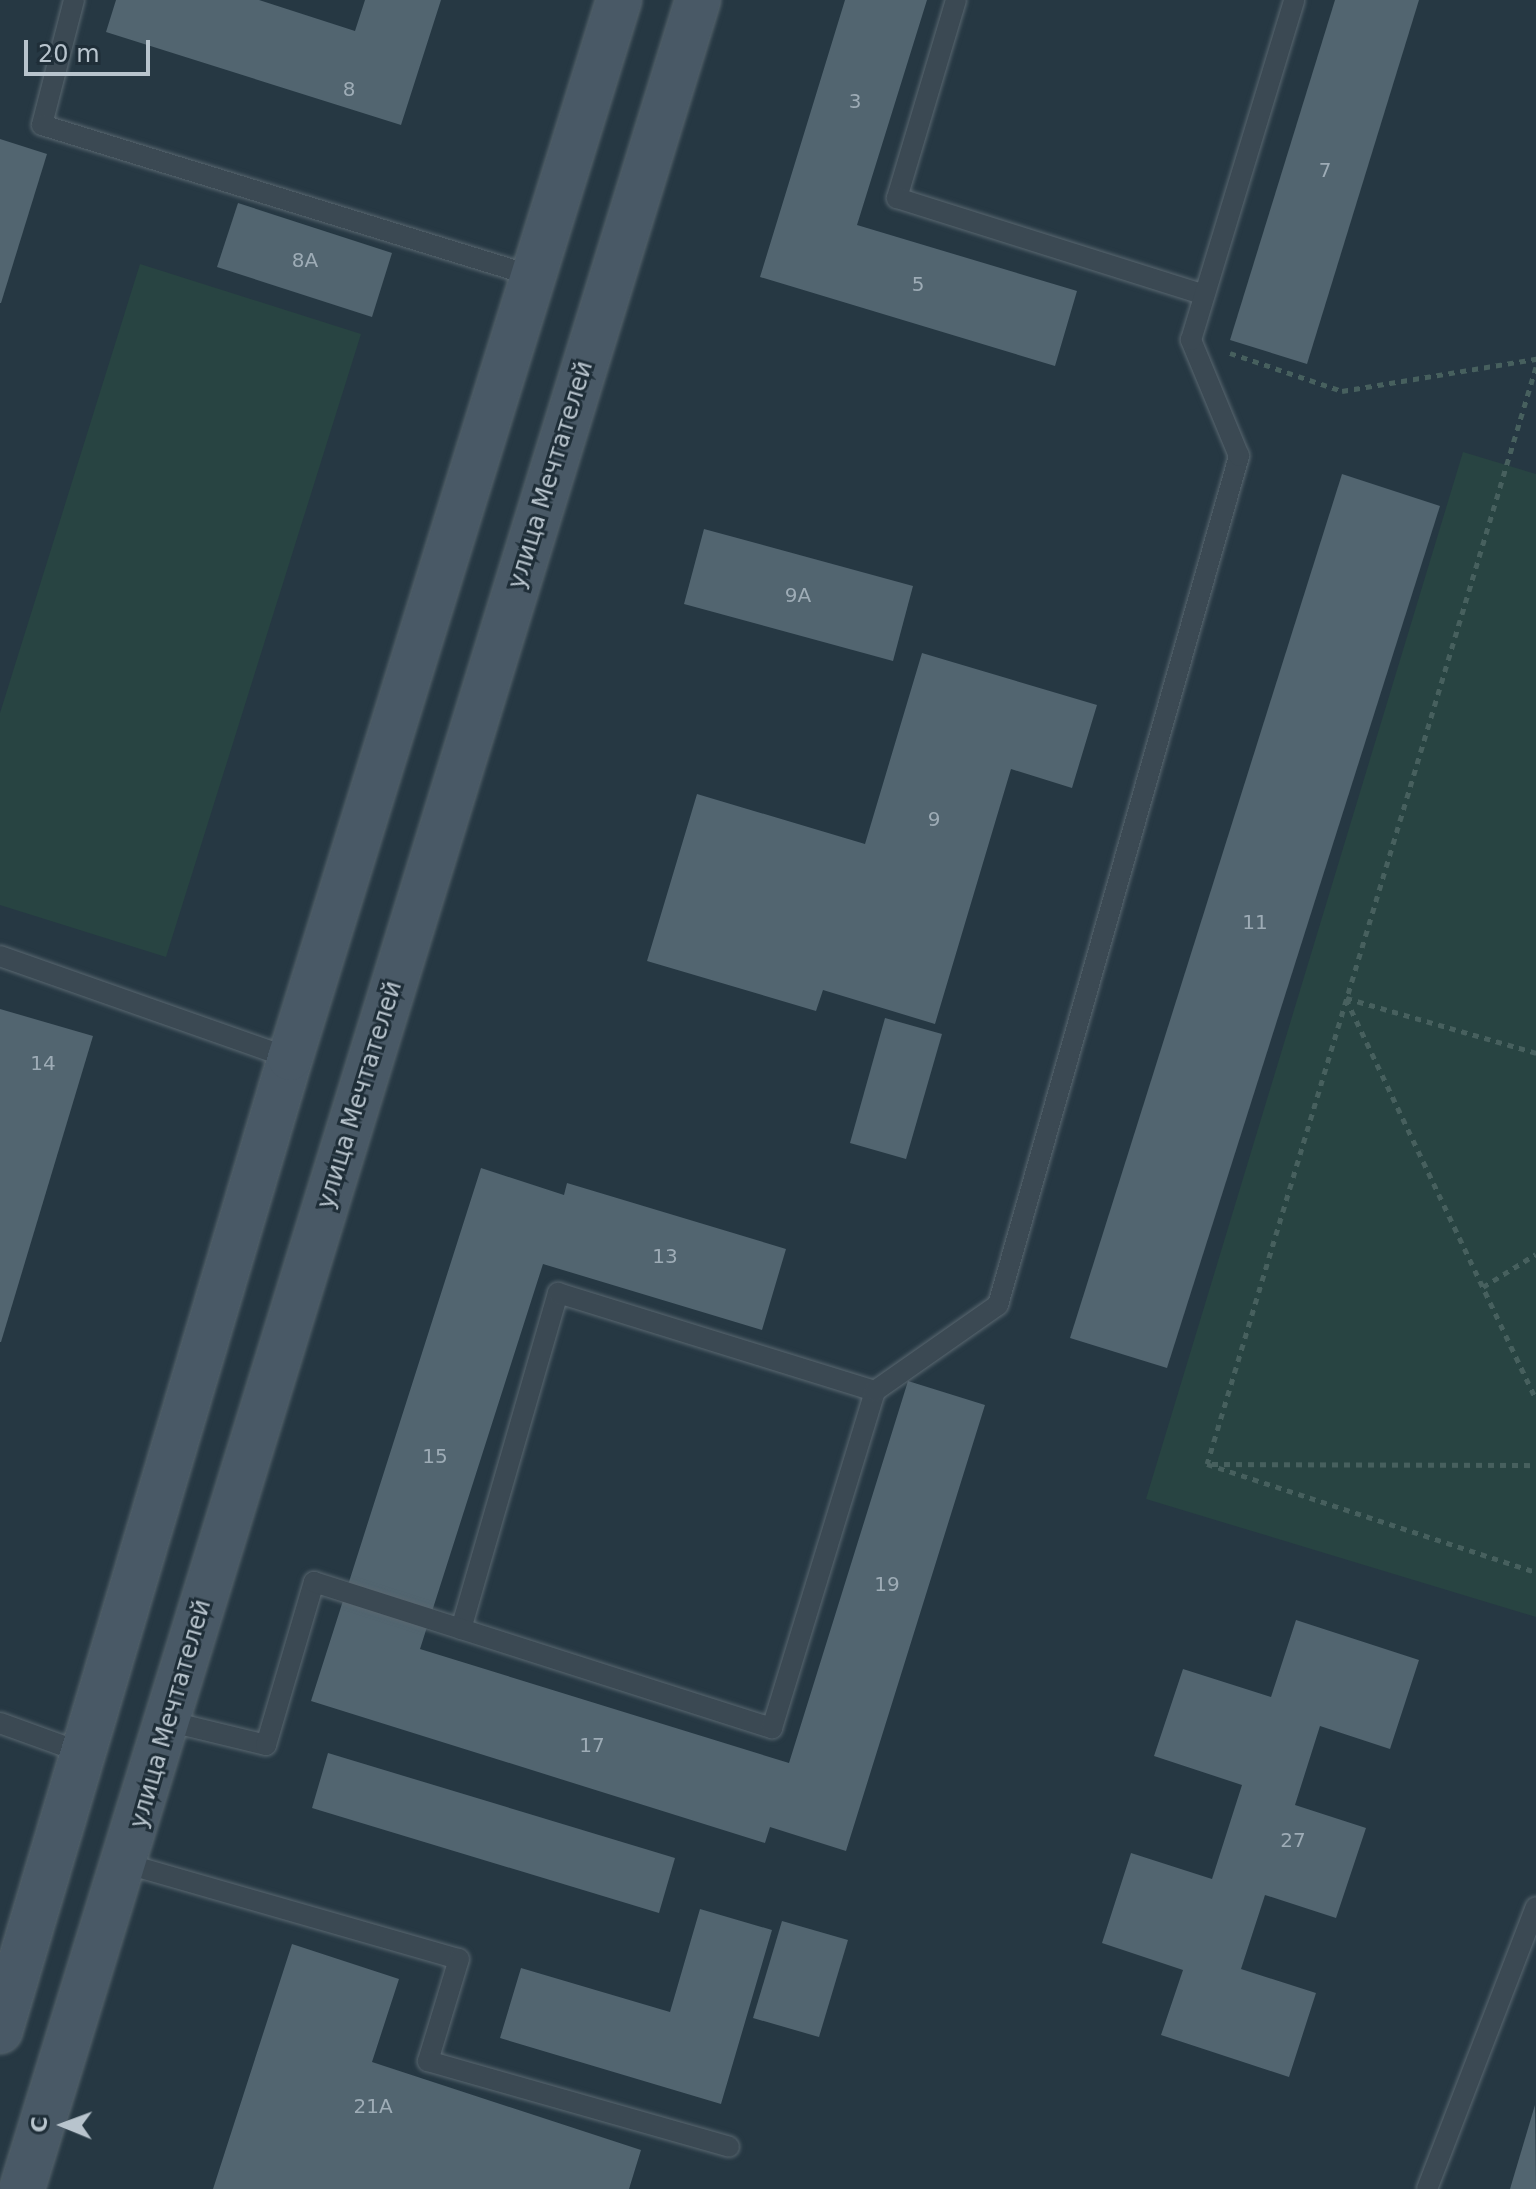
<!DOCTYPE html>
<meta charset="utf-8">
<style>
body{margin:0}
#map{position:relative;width:1536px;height:2189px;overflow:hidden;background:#263843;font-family:"DejaVu Sans",sans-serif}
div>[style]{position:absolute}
.green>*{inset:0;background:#284442}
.building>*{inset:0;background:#526570}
.path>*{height:5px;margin-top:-2.5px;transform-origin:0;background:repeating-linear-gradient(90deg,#47605e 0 6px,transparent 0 12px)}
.roads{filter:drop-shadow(0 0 2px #596770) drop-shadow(0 0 2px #596770)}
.lane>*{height:20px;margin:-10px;padding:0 10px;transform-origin:10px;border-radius:10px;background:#3b4953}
.secondary>*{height:44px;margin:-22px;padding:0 22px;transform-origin:22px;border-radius:22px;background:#495966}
span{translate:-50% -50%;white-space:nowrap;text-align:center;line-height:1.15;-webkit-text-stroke:6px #1f2e38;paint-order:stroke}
.number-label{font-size:20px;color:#9eacb6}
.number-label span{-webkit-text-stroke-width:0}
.street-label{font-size:24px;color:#b8c4cd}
.north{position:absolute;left:24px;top:2085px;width:80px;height:80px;-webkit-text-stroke:6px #1f2e38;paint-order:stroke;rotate:271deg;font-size:22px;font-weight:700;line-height:32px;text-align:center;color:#b8c4cd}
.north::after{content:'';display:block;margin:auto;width:28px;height:36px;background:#b8c4cd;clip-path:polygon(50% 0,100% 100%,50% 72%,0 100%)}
.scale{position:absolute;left:24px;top:40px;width:126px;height:36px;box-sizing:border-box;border:4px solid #b8c4cd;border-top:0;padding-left:10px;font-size:24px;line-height:28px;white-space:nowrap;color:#b8c4cd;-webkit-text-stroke:6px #1f2e38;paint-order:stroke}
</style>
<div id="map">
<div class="green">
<div style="clip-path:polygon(140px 264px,361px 334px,166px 957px,0 905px,0 713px)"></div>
<div style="clip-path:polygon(1463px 452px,1536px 474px,1536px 1617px,1146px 1499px)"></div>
</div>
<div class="building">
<div style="clip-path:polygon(116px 0,259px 0,355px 31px,365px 0,441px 0,401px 125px,106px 32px)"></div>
<div style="clip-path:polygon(845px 0,927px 0,857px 225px,1077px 291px,1055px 366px,760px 277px)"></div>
<div style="clip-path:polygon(1335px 0,1419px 0,1307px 364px,1230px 340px)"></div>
<div style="clip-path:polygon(0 139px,47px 154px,1px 303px,0 303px)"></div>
<div style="clip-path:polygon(238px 203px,392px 253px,372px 317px,217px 267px)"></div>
<div style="clip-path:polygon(1342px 474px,1440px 506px,1167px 1368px,1070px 1338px)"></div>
<div style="clip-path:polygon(704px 529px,913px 586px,893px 661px,684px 604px)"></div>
<div style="clip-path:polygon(922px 653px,1097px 705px,1072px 788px,1011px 769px,935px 1024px,823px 990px,816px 1011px,647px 961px,697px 794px,865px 844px)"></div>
<div style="clip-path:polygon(0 1009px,93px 1036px,1px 1342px,0 1342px)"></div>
<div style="clip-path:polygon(885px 1018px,942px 1034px,906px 1159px,850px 1143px)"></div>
<div style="clip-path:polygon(481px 1168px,564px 1195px,567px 1183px,786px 1249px,762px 1330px,543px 1264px,420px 1649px,789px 1763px,908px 1381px,985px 1405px,846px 1851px,770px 1827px,765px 1843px,311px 1701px)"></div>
<div style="clip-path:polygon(1296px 1620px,1419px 1660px,1390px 1749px,1320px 1726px,1295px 1805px,1366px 1828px,1336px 1918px,1265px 1895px,1241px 1969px,1316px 1993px,1289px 2077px,1161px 2035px,1183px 1970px,1102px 1943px,1131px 1853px,1212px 1879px,1242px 1785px,1154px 1756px,1183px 1669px,1271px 1697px)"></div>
<div style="clip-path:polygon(328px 1753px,675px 1858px,659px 1913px,312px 1808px)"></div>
<div style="clip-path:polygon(700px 1909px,772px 1930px,721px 2104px,500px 2038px,521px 1968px,670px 2012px)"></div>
<div style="clip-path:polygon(782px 1921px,848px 1940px,819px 2037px,753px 2018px)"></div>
<div style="clip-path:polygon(292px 1944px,399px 1979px,372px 2062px,641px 2150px,629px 2189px,213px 2189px)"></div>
<div style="clip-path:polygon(1535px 2105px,1536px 2189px,1510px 2189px)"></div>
</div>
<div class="path">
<div style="left:1230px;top:353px;width:118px;rotate:18.7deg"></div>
<div style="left:1342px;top:391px;width:197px;rotate:-9.4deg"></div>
<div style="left:1536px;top:367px;width:1145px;rotate:106.69deg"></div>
<div style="left:1207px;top:1464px;width:346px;rotate:18.2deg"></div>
<div style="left:1346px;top:998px;width:198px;rotate:16.1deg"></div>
<div style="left:1346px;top:999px;width:443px;rotate:64.6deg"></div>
<div style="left:1483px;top:1287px;width:62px;rotate:-31.9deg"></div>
<div style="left:1212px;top:1464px;width:324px;rotate:0.2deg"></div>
</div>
<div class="roads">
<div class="lane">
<div style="left:74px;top:0;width:129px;rotate:104.4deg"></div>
<div style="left:42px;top:125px;width:514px;rotate:17.09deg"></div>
<div style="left:956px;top:0;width:207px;rotate:106.6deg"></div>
<div style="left:897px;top:198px;width:322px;rotate:17.5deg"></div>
<div style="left:0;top:956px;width:307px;rotate:19.4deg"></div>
<div style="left:461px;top:1629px;width:350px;rotate:-73.9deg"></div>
<div style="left:558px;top:1293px;width:332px;rotate:17.2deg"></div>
<div style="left:167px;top:1721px;width:102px;rotate:13.6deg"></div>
<div style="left:266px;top:1745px;width:170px;rotate:-73.6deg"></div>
<div style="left:314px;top:1582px;width:481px;rotate:17.7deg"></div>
<div style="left:772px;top:1728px;width:352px;rotate:-73deg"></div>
<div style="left:875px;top:1391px;width:150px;rotate:-35deg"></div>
<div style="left:998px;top:1305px;width:883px;rotate:-74.15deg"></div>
<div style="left:1239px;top:456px;width:126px;rotate:-112.5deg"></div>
<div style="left:1191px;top:340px;width:355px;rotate:-73.1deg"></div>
<div style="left:0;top:1723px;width:85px;rotate:19.9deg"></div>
<div style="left:127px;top:1864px;width:345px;rotate:16deg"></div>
<div style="left:459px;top:1959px;width:107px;rotate:106.9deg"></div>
<div style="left:428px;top:2061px;width:313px;rotate:15.9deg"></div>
<div style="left:1427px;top:2189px;width:302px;rotate:-68.9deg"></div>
</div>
<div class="secondary">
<div style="left:0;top:2031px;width:1015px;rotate:-73.4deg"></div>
<div style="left:290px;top:1058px;width:1108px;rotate:-72.73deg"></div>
<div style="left:22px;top:2189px;width:2291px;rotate:-72.84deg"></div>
</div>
</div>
<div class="number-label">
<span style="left:349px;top:89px">8</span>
<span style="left:855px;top:101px">3</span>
<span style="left:1325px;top:170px">7</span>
<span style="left:305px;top:260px">8А</span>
<span style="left:918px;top:284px">5</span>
<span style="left:798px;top:595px">9А</span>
<span style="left:934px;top:819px">9</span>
<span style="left:1255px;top:922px">11</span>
<span style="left:43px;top:1063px">14</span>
<span style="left:665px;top:1256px">13</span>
<span style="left:435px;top:1456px">15</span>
<span style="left:887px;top:1584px">19</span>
<span style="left:592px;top:1745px">17</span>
<span style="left:1293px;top:1840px">27</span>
<span style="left:373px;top:2106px">21А</span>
</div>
<div class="street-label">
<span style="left:551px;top:475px;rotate:-73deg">улица Мечтателей</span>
<span style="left:360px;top:1095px;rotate:-73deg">улица Мечтателей</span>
<span style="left:171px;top:1714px;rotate:-74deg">улица Мечтателей</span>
</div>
<div class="north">С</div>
<div class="scale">20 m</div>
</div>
